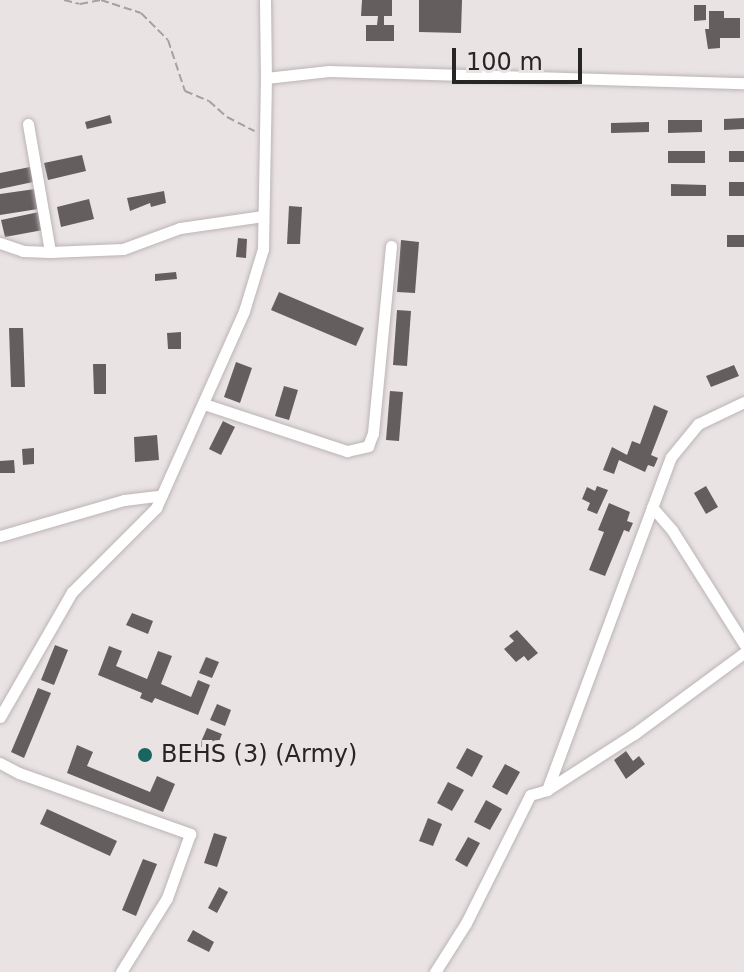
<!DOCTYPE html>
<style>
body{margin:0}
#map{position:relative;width:744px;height:972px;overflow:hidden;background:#eae3e4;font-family:"DejaVu Sans",sans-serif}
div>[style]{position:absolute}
.building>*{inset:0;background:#645e5f}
.path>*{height:2px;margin-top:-1px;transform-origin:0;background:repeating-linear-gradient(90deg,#a5a0a1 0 8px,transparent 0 12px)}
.roads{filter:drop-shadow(0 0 2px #bbb4b5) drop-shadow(0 0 2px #bbb4b5)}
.minor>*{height:11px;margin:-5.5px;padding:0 5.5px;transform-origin:5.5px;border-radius:5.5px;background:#fff}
.dots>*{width:22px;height:22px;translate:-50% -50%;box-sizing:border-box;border:4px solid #eae3e4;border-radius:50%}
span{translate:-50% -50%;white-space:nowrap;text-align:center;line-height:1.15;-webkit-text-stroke:8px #eae3e4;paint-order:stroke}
.poi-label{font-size:24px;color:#282526}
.left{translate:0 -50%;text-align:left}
.scale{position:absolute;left:452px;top:48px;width:130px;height:36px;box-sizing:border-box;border:4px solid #282526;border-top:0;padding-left:10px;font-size:24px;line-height:28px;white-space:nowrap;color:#282526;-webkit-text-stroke:6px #eae3e4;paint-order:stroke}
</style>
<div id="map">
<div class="building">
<div style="clip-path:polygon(362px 0,392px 0,392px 16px,384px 16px,384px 25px,394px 25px,394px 41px,366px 41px,366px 25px,377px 25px,378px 16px,361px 16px)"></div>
<div style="clip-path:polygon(419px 0,462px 0,461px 33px,419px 32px)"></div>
<div style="clip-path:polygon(694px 5px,706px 5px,706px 20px,694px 21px)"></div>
<div style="clip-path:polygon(709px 11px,724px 11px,724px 18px,740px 18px,740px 38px,720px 38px,720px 48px,708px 49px,705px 29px,709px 29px)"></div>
<div style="clip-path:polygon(110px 115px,112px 123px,87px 129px,85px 122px)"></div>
<div style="clip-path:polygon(744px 118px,744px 129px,724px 130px,724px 119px)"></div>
<div style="clip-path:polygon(668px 120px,702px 120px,702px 132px,668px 133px)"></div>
<div style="clip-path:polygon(649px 122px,649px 132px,611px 133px,611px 123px)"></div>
<div style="clip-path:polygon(668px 151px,705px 151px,705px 163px,668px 163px)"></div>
<div style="clip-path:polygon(729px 151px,744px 151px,744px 162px,729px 162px)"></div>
<div style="clip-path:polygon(82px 155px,86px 171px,48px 180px,44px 163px)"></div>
<div style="clip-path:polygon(30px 167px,33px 182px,0 189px,0 173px)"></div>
<div style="clip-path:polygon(729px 182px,744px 182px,744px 196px,729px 196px)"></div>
<div style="clip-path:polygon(671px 184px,706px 185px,706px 196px,671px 196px)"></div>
<div style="clip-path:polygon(35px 189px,38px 209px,0 215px,0 194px)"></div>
<div style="clip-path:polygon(164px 191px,166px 203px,151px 207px,150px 203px,130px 211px,127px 198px)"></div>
<div style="clip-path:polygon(89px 199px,94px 219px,61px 227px,57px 207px)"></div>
<div style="clip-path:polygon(289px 206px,302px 207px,300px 244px,287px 244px)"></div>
<div style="clip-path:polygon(39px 212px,43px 230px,5px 237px,1px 220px)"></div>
<div style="clip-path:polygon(727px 235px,744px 235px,744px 247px,727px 247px)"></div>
<div style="clip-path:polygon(238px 238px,247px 239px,246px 258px,236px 257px)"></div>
<div style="clip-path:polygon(401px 240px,419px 242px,415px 293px,397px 292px)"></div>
<div style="clip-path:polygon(176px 272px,177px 279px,155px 281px,155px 274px)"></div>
<div style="clip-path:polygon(279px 292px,364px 328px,356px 346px,271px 310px)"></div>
<div style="clip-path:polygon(397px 310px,411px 311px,407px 366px,393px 365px)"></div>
<div style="clip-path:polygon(9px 328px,23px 328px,25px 387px,11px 387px)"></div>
<div style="clip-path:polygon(181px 332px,181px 349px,168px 349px,167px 333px)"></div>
<div style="clip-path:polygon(236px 362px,252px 368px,240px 403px,224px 397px)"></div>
<div style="clip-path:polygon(93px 364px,106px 364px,106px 394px,94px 394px)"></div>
<div style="clip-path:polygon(734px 365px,739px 376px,711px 387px,706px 376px)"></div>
<div style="clip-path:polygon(284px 386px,298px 390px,289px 420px,275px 416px)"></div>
<div style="clip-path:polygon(390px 391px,403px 392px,399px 441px,386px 440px)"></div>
<div style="clip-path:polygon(654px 405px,668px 411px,651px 455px,658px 458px,654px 467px,648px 465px,645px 472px,619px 460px,614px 474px,603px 470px,612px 447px,627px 455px,632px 441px,640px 444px)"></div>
<div style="clip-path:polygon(223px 421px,235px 427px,221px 455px,209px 449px)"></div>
<div style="clip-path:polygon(157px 435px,159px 460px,135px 462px,134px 437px)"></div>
<div style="clip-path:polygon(34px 448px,34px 464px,23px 465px,22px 449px)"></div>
<div style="clip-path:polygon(14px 460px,15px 473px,0 473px,0 461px)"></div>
<div style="clip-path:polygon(597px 486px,608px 490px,597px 514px,587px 510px,590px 503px,582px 499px,587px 487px,595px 491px)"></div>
<div style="clip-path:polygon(706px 486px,718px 507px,706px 514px,694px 493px)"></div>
<div style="clip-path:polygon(609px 503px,630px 512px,627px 521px,633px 523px,629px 532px,624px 530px,605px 576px,589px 570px,604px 532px,598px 530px)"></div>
<div style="clip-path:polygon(132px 613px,153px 621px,148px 634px,126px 625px)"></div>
<div style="clip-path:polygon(517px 630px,538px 653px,528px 661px,524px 656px,516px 662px,504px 649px,514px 641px,509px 636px)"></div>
<div style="clip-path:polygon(55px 645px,68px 650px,54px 685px,41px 680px)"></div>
<div style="clip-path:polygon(109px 646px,122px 651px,116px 666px,147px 679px,158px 651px,172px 656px,161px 684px,191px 697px,198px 680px,210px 685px,198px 715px,155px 698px,152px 703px,140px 698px,142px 693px,98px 675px)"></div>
<div style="clip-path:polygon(206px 657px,219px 662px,212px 678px,199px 673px)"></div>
<div style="clip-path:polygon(38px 688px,51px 693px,24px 758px,11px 752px)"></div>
<div style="clip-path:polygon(217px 704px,231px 710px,225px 726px,210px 720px)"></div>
<div style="clip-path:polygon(207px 728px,222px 734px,213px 757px,197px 751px)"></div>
<div style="clip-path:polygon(77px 745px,93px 752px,87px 766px,150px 792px,157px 776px,175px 784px,163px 812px,67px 773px)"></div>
<div style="clip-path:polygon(467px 748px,483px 756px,472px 777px,456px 768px)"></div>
<div style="clip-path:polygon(626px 751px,633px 761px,639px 756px,645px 764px,626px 779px,614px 760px)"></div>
<div style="clip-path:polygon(505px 764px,520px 772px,507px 795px,492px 787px)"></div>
<div style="clip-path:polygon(448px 782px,464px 790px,452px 811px,437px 803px)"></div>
<div style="clip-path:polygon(486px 800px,502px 809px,490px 830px,474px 822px)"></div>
<div style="clip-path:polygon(47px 809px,117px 841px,110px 856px,40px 824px)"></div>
<div style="clip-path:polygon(428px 818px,442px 824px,433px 846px,419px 841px)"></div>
<div style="clip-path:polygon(214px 833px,227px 837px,217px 867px,204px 863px)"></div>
<div style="clip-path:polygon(468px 837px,480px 843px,467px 867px,455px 860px)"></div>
<div style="clip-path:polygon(143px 859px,157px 864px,136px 916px,122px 910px)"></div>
<div style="clip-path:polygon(219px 887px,228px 892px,217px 913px,208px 908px)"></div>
<div style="clip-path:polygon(193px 930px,214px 942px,209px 952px,187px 941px)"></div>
</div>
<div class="path">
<div style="left:64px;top:0;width:16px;rotate:14deg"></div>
<div style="left:80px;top:4px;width:21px;rotate:-11deg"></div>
<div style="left:101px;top:0;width:42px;rotate:18deg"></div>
<div style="left:141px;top:13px;width:38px;rotate:45deg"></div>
<div style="left:168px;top:40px;width:54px;rotate:71.6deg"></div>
<div style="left:185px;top:91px;width:26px;rotate:23deg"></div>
<div style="left:209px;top:101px;width:24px;rotate:42deg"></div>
<div style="left:227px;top:117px;width:31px;rotate:27deg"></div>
</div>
<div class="roads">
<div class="minor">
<div style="left:265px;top:0;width:78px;rotate:89.3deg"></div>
<div style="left:28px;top:124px;width:130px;rotate:80.2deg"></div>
<div style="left:0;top:243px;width:24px;rotate:19deg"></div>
<div style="left:23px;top:251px;width:27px;rotate:2deg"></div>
<div style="left:50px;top:252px;width:73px;rotate:-2.4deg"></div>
<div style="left:123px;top:249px;width:61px;rotate:-20.2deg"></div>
<div style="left:180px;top:228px;width:84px;rotate:-8.2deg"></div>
<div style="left:204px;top:404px;width:151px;rotate:18.2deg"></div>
<div style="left:347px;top:451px;width:22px;rotate:-13deg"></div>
<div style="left:368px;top:446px;width:14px;rotate:-69deg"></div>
<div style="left:373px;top:433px;width:188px;rotate:-84.5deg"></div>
<div style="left:652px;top:507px;width:30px;rotate:49deg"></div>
<div style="left:672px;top:530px;width:135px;rotate:57.7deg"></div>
<div style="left:0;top:536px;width:129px;rotate:-16.2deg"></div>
<div style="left:124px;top:500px;width:38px;rotate:-7deg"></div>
<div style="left:0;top:717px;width:144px;rotate:-60.1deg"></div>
<div style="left:72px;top:592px;width:119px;rotate:-45deg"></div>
<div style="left:156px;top:508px;width:216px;rotate:-65.9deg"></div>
<div style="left:244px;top:311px;width:65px;rotate:-73deg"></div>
<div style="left:263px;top:249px;width:171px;rotate:-89deg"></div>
<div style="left:266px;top:78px;width:63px;rotate:-6.3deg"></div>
<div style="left:329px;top:71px;width:415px;rotate:1.7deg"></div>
<div style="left:0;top:763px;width:21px;rotate:28deg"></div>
<div style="left:19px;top:773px;width:182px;rotate:19.6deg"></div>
<div style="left:190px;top:834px;width:68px;rotate:109.8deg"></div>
<div style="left:167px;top:898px;width:87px;rotate:121.9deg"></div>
<div style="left:547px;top:790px;width:355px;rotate:-69.6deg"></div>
<div style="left:671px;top:457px;width:43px;rotate:-50.7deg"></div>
<div style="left:698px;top:424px;width:51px;rotate:-25.6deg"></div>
<div style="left:435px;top:972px;width:58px;rotate:-57.7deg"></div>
<div style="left:466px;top:923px;width:143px;rotate:-63.4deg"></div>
<div style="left:530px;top:795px;width:18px;rotate:-16deg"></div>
<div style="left:547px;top:790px;width:103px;rotate:-32.8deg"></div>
<div style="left:634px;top:734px;width:137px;rotate:-36.4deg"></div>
</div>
</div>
<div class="dots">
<div style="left:145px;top:755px;background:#196660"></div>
</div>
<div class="poi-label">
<span class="left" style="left:161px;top:755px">BEHS (3) (Army)</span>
</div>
<div class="scale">100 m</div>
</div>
